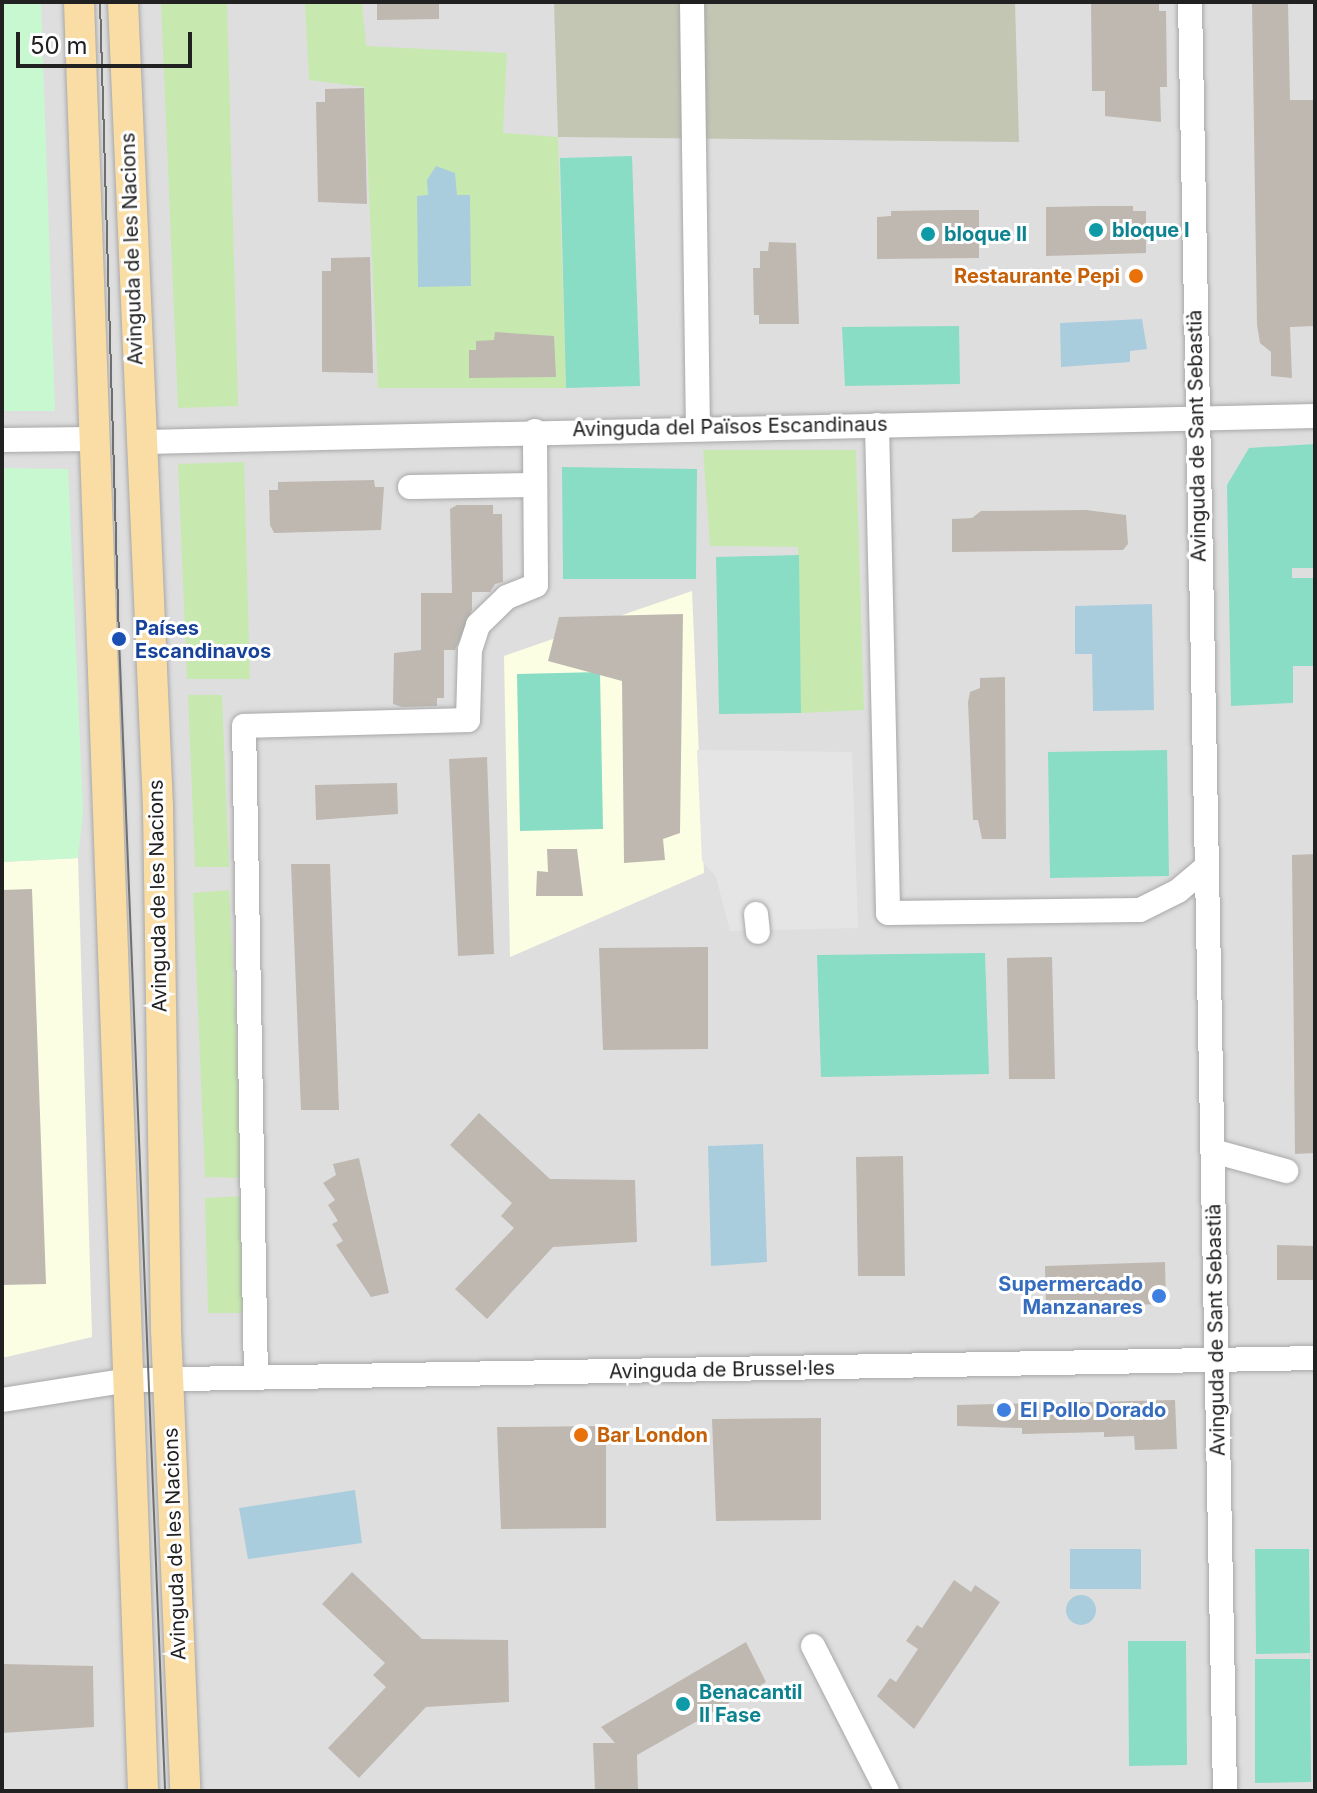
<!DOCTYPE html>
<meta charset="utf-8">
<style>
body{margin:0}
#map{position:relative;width:1317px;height:1793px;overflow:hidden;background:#f1efe8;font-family:Inter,sans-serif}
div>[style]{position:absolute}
.residential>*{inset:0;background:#dfdede}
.education>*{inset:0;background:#fcfee4}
.construction>*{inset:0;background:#c4c6b4}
.grass>*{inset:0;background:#c7e9b0}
.park>*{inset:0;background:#c8f8d0}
.pitch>*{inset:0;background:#89ddc4}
.parking>*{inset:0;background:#e5e5e5}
.water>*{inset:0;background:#aacddd}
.round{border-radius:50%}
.building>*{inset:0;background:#beb8b1}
.roads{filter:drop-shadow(0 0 2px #a8a8a8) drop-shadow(0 0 2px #a8a8a8)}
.minor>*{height:24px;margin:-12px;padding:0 12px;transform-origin:12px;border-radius:12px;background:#fff}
.major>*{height:30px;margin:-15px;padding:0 15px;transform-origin:15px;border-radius:15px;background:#f9dda5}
.tram>*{height:2px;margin:-1px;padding:0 1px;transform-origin:1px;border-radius:1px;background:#6f6f6f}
.dots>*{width:22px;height:22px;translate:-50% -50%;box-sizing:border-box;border:4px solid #fff;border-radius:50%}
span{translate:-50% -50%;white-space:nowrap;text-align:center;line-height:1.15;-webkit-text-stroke:6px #fff;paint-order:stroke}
.culture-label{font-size:20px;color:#0d838f;font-weight:700}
.left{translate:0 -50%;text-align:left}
.street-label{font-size:20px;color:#212121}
.food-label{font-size:20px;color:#c56008;font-weight:700}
.right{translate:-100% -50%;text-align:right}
.transit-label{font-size:20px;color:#164399;font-weight:700}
.shop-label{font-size:20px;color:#366cbe;font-weight:700}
.frame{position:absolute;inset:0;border:4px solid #212121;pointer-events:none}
.scale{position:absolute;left:16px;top:32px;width:176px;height:36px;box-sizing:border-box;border:4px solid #212121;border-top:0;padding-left:10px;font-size:24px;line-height:28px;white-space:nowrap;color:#212121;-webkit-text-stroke:6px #fff;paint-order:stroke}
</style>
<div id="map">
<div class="residential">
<div style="clip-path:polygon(2px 2px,1315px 2px,1315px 1791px,2px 1791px)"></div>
</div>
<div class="education">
<div style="clip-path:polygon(692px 591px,704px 873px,510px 957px,504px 656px)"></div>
<div style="clip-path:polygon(78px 858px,92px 1337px,2px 1358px,2px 862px)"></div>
</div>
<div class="construction">
<div style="clip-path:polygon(554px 2px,1015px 2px,1019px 142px,558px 137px)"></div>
</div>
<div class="grass">
<div style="clip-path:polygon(161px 2px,227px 2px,238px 406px,178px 408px)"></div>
<div style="clip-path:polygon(305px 2px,362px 2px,366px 46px,507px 53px,503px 133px,558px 137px,566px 388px,378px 388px,364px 87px,309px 80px)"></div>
<div style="clip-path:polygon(703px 450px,856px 450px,864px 710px,801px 713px,798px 547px,710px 546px)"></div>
<div style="clip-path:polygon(244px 462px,250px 679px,187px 679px,178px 464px)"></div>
<div style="clip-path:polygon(188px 695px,222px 695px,229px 867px,195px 867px)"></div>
<div style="clip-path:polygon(229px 890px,243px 1178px,205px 1177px,193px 893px)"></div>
<div style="clip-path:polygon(243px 1196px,245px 1313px,208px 1313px,205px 1198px)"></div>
</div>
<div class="park">
<div style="clip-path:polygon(2px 2px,41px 2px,55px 411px,2px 411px)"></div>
<div style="clip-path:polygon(2px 468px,68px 469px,83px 812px,78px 858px,2px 862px)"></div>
</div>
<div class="pitch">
<div style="clip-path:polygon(632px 156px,640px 386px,566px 388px,560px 158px)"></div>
<div style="clip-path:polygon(959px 326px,960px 384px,845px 386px,842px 327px)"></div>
<div style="clip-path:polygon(1315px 444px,1315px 568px,1292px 568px,1292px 578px,1315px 578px,1315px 666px,1293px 666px,1293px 703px,1231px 706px,1227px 485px,1249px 448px)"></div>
<div style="clip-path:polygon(562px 467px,697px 469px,696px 579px,563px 579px)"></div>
<div style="clip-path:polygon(799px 555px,801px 713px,719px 714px,716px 557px)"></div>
<div style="clip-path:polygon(600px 672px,603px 829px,520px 831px,517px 674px)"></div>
<div style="clip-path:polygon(1167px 750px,1169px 876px,1050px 878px,1048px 752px)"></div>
<div style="clip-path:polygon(985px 953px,989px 1074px,821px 1077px,817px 955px)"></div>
<div style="clip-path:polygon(1255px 1549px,1309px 1549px,1310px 1653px,1256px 1654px)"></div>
<div style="clip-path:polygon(1128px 1641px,1186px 1641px,1187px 1765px,1129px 1766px)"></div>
<div style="clip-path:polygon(1255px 1659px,1310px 1659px,1311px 1782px,1255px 1783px)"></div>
</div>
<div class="parking">
<div style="clip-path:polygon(697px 750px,852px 752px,858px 928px,730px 931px,716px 877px,702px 861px)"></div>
</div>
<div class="water">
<div style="clip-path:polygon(436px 166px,455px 173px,457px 195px,470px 195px,471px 286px,418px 287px,417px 196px,428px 195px,427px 180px)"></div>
<div style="clip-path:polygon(1142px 319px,1147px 349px,1130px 351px,1130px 362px,1061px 367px,1060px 323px)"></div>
<div style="clip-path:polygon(1152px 604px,1154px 710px,1093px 711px,1092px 654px,1075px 654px,1075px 606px)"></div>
<div style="clip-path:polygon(763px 1144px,767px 1262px,711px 1266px,708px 1146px)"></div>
<div style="clip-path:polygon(355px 1490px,362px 1543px,248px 1559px,239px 1508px)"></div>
<div style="clip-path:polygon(1070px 1549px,1141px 1549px,1141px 1589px,1070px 1589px)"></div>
<div class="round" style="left:1066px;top:1595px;width:30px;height:30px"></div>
</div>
<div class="building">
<div style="clip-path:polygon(377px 2px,439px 2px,439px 19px,377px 20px)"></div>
<div style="clip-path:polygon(1091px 2px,1159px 2px,1159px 11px,1166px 11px,1167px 87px,1160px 87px,1161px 122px,1105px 116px,1105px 91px,1092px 91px)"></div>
<div style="clip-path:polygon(1252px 2px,1288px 2px,1290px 100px,1315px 100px,1315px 326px,1290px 327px,1292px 378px,1271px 376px,1271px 352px,1260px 343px,1257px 325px)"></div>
<div style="clip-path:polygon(364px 88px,367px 204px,318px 202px,316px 102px,325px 102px,325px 89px)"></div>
<div style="clip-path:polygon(1097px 206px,1133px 206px,1133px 211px,1146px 211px,1146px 253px,1046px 256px,1046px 207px)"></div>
<div style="clip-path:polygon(953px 210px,979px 210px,979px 258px,877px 259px,877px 217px,891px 216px,891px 211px)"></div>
<div style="clip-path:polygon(769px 242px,796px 243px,799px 324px,759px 324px,759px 315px,754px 315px,753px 268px,760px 268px,760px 251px,768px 251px)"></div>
<div style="clip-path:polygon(370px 257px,373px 373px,322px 372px,322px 271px,331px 271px,331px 258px)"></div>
<div style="clip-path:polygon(495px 332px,554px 336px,556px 377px,469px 378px,469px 350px,476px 350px,476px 341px,494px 340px)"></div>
<div style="clip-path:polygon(374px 480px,375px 487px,384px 487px,381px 530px,274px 533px,270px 525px,269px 490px,278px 490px,278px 482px)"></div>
<div style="clip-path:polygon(457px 505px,493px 505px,493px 514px,502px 514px,503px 582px,495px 584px,490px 592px,472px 592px,472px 610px,455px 650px,444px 650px,444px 698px,437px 698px,437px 706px,402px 707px,393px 704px,394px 653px,421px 650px,421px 593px,452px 593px,450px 509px)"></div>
<div style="clip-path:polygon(1086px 510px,1126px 515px,1128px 544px,1123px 550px,952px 552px,952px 519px,972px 518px,981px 511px)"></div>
<div style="clip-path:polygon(683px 614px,680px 833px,663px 839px,665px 860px,624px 863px,622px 681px,548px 661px,559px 617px)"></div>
<div style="clip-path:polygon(1005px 677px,1006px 839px,982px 839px,978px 820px,973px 820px,968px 702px,970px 692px,980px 688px,980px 678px)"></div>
<div style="clip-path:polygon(487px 757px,494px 954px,458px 956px,449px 759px)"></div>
<div style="clip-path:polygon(397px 783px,398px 814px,316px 820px,315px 785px)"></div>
<div style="clip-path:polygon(547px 849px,577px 849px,583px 896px,536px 896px,537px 871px,548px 872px)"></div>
<div style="clip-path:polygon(1315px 854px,1315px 1153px,1295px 1154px,1292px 855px)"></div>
<div style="clip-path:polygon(291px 864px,330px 864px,339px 1110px,301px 1110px)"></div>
<div style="clip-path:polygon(32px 889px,46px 1284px,2px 1285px,2px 890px)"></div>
<div style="clip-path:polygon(708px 947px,708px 1049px,603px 1050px,599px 948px)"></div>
<div style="clip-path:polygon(1052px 957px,1055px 1079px,1009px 1079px,1007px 958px)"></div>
<div style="clip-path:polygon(479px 1113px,550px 1179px,635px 1180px,637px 1242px,553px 1247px,487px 1319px,455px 1289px,514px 1228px,501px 1216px,512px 1203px,450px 1145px)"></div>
<div style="clip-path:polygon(903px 1156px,905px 1276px,858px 1276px,856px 1157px)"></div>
<div style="clip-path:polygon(359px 1158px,389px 1293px,371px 1297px,336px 1245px,343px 1241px,332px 1224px,338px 1221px,328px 1205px,335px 1200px,323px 1183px,336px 1175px,333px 1164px)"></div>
<div style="clip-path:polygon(1277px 1245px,1315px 1246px,1315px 1280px,1277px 1280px)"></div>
<div style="clip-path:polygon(1165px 1262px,1166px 1304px,1046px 1307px,1045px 1266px)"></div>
<div style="clip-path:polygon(1175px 1400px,1177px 1449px,1135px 1450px,1134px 1436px,1104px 1437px,1104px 1432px,1022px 1434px,1022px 1428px,957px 1426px,957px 1405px)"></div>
<div style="clip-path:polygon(821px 1418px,821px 1520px,716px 1521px,712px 1419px)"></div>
<div style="clip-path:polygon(606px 1426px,606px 1528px,501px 1529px,497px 1427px)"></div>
<div style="clip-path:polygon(352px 1572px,422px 1639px,508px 1640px,509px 1702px,426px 1707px,359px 1778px,328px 1748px,386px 1687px,373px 1675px,385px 1663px,322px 1604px)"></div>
<div style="clip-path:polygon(954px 1580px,971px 1592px,975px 1585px,1000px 1602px,914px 1729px,877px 1696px,890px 1678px,896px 1682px,918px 1649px,906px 1641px,917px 1625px,922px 1628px)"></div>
<div style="clip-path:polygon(746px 1642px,766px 1682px,637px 1755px,638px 1791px,595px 1791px,593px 1743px,615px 1743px,601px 1727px)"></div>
<div style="clip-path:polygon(2px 1664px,93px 1666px,94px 1727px,2px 1733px)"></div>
</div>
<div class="roads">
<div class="minor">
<div style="left:692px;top:2px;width:424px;rotate:89.2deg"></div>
<div style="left:1190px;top:2px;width:1789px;rotate:88.88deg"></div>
<div style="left:877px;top:425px;width:488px;rotate:88.7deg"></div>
<div style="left:888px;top:913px;width:252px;rotate:-0.7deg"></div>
<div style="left:1140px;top:910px;width:42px;rotate:-26.6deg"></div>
<div style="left:1178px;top:891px;width:33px;rotate:-40deg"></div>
<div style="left:2px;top:440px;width:89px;rotate:-0.6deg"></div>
<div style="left:145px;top:442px;width:1170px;rotate:-1.27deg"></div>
<div style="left:410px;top:487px;width:125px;rotate:-0.9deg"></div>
<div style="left:756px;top:914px;width:18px;rotate:84deg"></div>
<div style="left:1213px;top:1151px;width:76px;rotate:15.3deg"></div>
<div style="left:256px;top:1378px;width:652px;rotate:-91.05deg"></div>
<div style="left:244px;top:726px;width:224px;rotate:-1.5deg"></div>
<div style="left:468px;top:720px;width:70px;rotate:-88.4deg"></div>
<div style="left:470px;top:650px;width:26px;rotate:-72deg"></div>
<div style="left:478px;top:625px;width:40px;rotate:-44deg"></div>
<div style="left:507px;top:597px;width:31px;rotate:-22deg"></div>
<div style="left:536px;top:585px;width:154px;rotate:-90.4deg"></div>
<div style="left:2px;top:1400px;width:129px;rotate:-8.9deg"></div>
<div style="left:129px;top:1380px;width:1186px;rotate:-1.06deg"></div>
<div style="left:813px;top:1646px;width:163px;rotate:63deg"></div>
</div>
<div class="major">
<div style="left:79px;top:2px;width:1790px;rotate:87.95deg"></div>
<div style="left:123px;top:2px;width:806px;rotate:87.51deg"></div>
<div style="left:158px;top:807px;width:522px;rotate:89.12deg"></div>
<div style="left:166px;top:1329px;width:462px;rotate:87.6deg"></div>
</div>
</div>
<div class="tram">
<div style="left:100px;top:2px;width:637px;rotate:88.29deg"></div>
<div style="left:119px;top:639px;width:1153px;rotate:87.71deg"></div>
</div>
<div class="dots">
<div style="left:1096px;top:230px;background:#0f9aa8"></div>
<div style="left:928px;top:234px;background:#0f9aa8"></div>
<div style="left:1136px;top:276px;background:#e8710a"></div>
<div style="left:119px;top:639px;background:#1a4fb4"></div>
<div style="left:1159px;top:1296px;background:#3f7fe0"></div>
<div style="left:1004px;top:1410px;background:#3f7fe0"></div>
<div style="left:581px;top:1435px;background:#e8710a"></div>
<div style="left:683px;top:1704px;background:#0f9aa8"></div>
</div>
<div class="culture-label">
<span class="left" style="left:1112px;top:230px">bloque I</span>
<span class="left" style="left:944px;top:234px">bloque II</span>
<span class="left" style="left:699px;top:1704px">Benacantil<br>II Fase</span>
</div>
<div class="street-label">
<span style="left:132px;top:249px;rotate:-92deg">Avinguda de les Nacions</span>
<span style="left:730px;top:427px;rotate:-1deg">Avinguda del Països Escandinaus</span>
<span style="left:1197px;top:436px;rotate:-91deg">Avinguda de Sant Sebastià</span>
<span style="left:158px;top:896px;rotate:-91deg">Avinguda de les Nacions</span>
<span style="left:1216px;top:1330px;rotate:-91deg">Avinguda de Sant Sebastià</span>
<span style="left:722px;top:1370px;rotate:-1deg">Avinguda de Brussel·les</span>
<span style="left:175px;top:1544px;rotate:-92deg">Avinguda de les Nacions</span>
</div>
<div class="food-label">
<span class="right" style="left:1120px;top:276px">Restaurante Pepi</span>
<span class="left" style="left:597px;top:1435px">Bar London</span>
</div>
<div class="transit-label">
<span class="left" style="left:135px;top:640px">Países<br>Escandinavos</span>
</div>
<div class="shop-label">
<span class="right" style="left:1143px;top:1296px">Supermercado<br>Manzanares</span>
<span class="left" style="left:1020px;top:1410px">El Pollo Dorado</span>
</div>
<div class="frame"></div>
<div class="scale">50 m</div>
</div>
